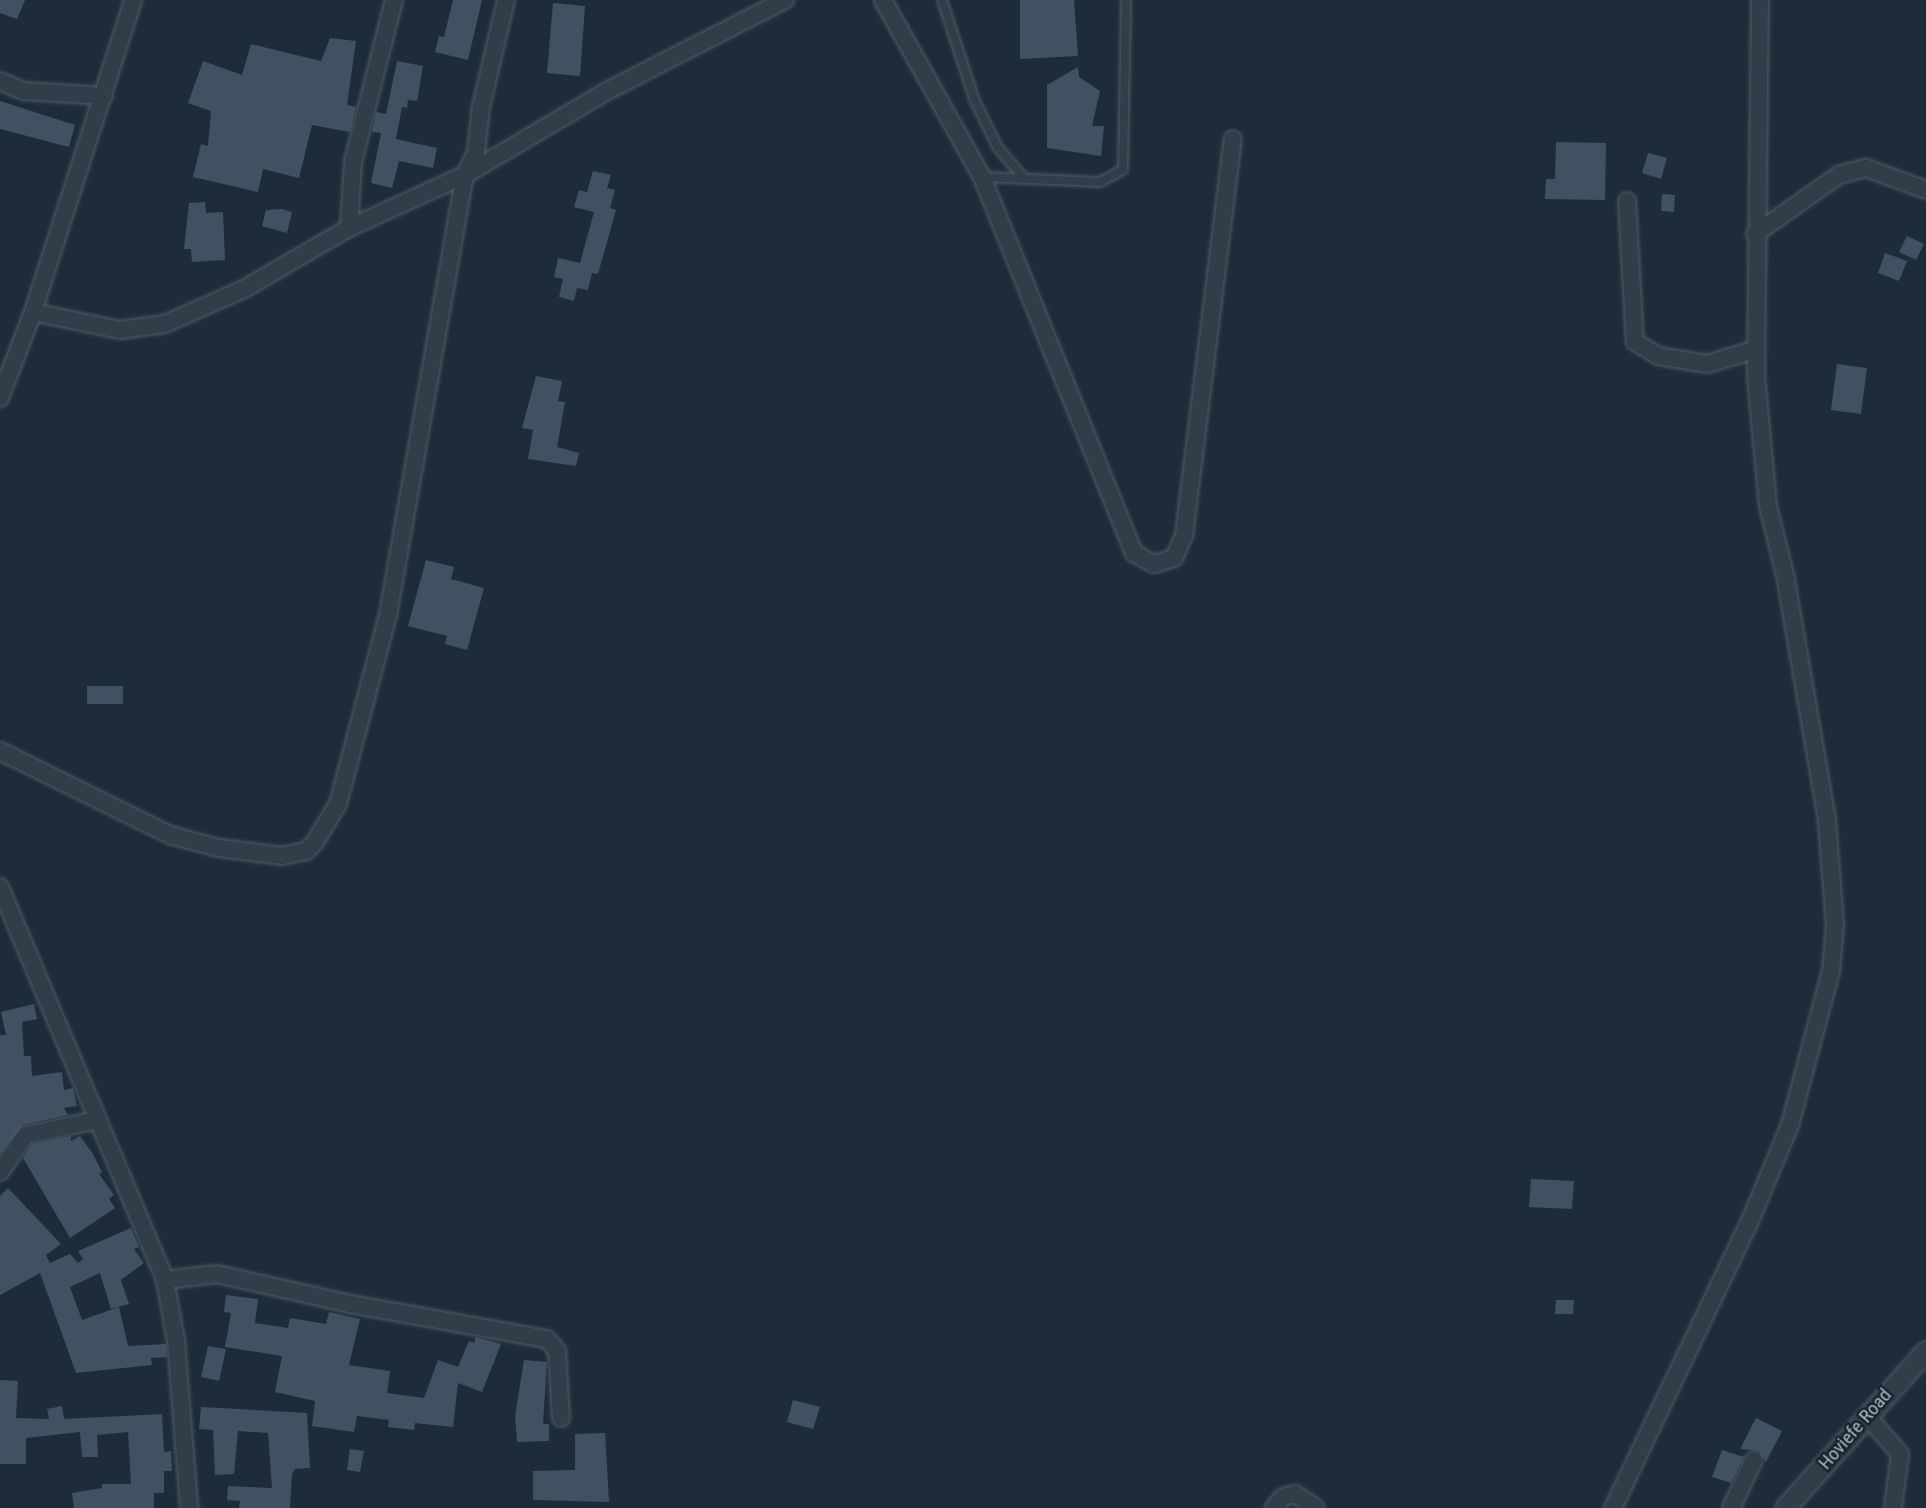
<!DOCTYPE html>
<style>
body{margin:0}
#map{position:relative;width:1926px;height:1508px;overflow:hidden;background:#1d2c38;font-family:"Roboto Condensed",sans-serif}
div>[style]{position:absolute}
.building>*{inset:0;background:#405261}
.roads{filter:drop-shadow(0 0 2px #4f5b67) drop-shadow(0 0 2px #4f5b67)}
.service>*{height:8px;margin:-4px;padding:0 4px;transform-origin:4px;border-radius:4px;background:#313e49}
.minor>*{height:16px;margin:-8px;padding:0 8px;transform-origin:8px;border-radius:8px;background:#313e49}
.tertiary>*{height:19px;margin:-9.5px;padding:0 9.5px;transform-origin:9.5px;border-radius:9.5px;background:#313e49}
span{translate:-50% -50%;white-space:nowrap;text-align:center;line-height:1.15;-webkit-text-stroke:5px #17232d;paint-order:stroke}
.street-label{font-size:19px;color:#abb8c6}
</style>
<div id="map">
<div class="building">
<div style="clip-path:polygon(0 0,25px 0,17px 19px,0 13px)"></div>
<div style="clip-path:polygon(453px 0,482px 0,468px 60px,435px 52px,439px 36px,444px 37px)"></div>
<div style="clip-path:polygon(1020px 0,1074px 0,1078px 56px,1020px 59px)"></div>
<div style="clip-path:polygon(553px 3px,585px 6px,580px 76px,547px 73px)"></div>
<div style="clip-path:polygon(330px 38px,356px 41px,347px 105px,356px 107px,350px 132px,312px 125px,299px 178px,263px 169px,258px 192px,193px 177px,201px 144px,208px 146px,211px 111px,188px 103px,203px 61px,242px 75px,251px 44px,321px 61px)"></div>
<div style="clip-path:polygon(397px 61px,423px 66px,417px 101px,408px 100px,407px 108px,402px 107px,396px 139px,437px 148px,433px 168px,399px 161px,392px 188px,371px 183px,381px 133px,372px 132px,376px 112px,386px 114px)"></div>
<div style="clip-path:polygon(1078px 67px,1079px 77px,1100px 91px,1092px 126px,1104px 126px,1101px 156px,1047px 148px,1047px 85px)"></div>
<div style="clip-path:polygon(0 101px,75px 125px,69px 147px,0 129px)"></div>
<div style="clip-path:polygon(1556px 142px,1606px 143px,1605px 200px,1545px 199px,1546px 179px,1555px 179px)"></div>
<div style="clip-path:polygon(1648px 153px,1667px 158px,1661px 179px,1642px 173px)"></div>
<div style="clip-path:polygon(593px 171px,611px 175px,607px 188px,615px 190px,610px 208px,616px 210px,598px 274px,592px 273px,588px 290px,577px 288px,574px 301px,559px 297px,563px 279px,554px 277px,558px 258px,580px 263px,594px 212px,574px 207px,579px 190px,587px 192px)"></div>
<div style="clip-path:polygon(1662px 194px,1675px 195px,1674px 212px,1661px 211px)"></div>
<div style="clip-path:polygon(205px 202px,206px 213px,223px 212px,225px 260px,192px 262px,191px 249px,184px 249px,189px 203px)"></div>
<div style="clip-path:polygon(282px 209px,292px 212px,287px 233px,262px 226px,266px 210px)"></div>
<div style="clip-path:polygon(1907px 236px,1924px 244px,1916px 260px,1899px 252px)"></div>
<div style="clip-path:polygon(1885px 253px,1907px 261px,1899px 281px,1878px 273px)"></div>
<div style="clip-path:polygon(1837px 364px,1867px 368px,1861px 414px,1831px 410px)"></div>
<div style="clip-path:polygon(536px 376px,562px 381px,558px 401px,565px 402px,557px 447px,579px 453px,576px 466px,528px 459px,533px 430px,522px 428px)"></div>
<div style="clip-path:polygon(426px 560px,454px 567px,451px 579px,484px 588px,467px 650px,445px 644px,447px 636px,408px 626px)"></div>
<div style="clip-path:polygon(87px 686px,123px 686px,123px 704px,87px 704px)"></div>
<div style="clip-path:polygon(34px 1004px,37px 1019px,22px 1022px,24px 1056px,31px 1056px,32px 1076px,62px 1072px,64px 1090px,73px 1088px,77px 1106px,64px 1108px,68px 1115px,23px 1125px,0 1154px,0 1035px,6px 1035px,1px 1012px)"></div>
<div style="clip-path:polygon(71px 1136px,71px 1141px,80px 1136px,93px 1154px,102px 1172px,99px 1174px,114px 1195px,109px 1199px,115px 1208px,70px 1238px,23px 1158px,32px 1144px)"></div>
<div style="clip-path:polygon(1531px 1179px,1574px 1181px,1572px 1209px,1529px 1207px)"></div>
<div style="clip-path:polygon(8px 1188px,61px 1244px,46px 1255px,50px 1263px,70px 1254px,78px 1263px,83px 1259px,78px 1251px,131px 1228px,139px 1247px,134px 1249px,144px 1263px,121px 1280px,129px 1304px,111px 1309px,100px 1273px,70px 1287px,82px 1320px,119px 1307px,128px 1346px,166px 1344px,167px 1357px,151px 1358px,152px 1365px,76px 1373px,40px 1273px,0 1295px,0 1196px)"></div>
<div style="clip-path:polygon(226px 1295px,258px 1299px,255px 1323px,288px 1328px,290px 1318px,326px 1324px,329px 1312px,360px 1319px,349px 1365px,390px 1371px,387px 1393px,424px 1398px,438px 1360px,458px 1367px,469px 1341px,474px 1343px,476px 1337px,501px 1344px,482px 1392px,458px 1383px,453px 1427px,415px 1423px,414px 1430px,388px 1427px,389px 1420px,357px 1416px,354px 1432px,312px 1426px,315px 1401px,275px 1392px,282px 1356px,225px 1347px,231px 1313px,224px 1312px)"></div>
<div style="clip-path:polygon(1556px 1300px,1574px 1300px,1573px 1314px,1555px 1314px)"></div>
<div style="clip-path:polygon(208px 1346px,226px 1349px,219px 1381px,201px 1377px)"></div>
<div style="clip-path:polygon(524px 1360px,547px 1362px,543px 1424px,549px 1424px,549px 1441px,517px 1442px,515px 1416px)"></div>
<div style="clip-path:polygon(0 1380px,18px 1381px,16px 1418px,49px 1419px,47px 1409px,62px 1406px,64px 1419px,162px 1414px,164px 1452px,171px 1451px,172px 1471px,164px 1471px,164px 1493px,154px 1493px,154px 1508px,74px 1508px,72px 1493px,102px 1488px,102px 1484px,131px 1484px,128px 1432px,97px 1435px,98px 1457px,82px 1457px,80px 1432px,26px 1438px,26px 1464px,0 1464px)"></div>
<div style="clip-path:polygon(793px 1400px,820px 1407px,813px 1429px,787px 1422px)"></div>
<div style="clip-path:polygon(201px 1407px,307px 1413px,310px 1468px,295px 1469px,292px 1474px,290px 1508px,239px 1508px,240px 1501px,227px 1500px,228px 1486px,272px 1488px,268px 1433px,238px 1431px,234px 1474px,215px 1475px,213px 1430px,199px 1429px)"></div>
<div style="clip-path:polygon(1756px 1418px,1782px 1431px,1766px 1462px,1759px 1451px,1740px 1449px)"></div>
<div style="clip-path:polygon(605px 1433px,609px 1502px,533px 1500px,533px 1471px,575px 1470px,575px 1434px)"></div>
<div style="clip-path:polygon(350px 1449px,364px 1451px,360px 1472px,347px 1470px)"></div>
<div style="clip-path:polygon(1722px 1450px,1744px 1457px,1731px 1483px,1712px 1477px)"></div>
</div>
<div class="roads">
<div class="service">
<div style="left:942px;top:0;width:106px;rotate:71.9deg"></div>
<div style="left:975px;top:101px;width:52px;rotate:63.9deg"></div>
<div style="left:998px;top:148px;width:41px;rotate:48.9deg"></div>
<div style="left:982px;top:177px;width:118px;rotate:2.4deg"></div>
<div style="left:1100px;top:182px;width:26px;rotate:-28deg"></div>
<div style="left:1123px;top:170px;width:170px;rotate:-89deg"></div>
</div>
<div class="minor">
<div style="left:883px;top:0;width:203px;rotate:60.8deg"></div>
<div style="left:982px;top:177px;width:406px;rotate:68deg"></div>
<div style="left:1134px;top:553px;width:23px;rotate:29deg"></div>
<div style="left:1154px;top:564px;width:21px;rotate:-17deg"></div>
<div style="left:1174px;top:558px;width:24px;rotate:-66deg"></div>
<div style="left:1184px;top:536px;width:400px;rotate:-83deg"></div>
<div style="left:0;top:81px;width:25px;rotate:23deg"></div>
<div style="left:23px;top:91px;width:81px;rotate:3.5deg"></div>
<div style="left:1627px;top:201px;width:141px;rotate:86.8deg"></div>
<div style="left:1635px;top:342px;width:27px;rotate:31deg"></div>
<div style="left:1658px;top:356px;width:50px;rotate:9.3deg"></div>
<div style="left:1707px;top:364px;width:49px;rotate:-16.6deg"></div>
<div style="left:349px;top:228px;width:66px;rotate:-86.5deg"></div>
<div style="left:353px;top:162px;width:167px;rotate:-75.8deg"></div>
<div style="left:1755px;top:234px;width:103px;rotate:-35.1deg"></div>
<div style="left:1839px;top:175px;width:28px;rotate:-15deg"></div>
<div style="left:1866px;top:168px;width:64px;rotate:20.1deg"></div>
<div style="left:33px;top:312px;width:89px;rotate:11.7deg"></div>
<div style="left:120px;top:330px;width:45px;rotate:-7.6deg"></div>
<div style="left:165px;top:324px;width:86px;rotate:-23.9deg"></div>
<div style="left:244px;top:289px;width:121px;rotate:-30.2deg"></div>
<div style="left:349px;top:228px;width:128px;rotate:-24.6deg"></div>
<div style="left:465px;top:175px;width:167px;rotate:-30.6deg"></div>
<div style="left:609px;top:90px;width:198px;rotate:-27.1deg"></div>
<div style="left:0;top:398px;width:92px;rotate:-69deg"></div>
<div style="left:33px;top:312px;width:328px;rotate:-72.2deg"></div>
<div style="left:0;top:751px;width:190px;rotate:26.3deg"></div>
<div style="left:170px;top:835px;width:51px;rotate:14.9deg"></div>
<div style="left:219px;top:848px;width:64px;rotate:7.2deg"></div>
<div style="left:282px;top:856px;width:25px;rotate:-12deg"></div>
<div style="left:306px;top:851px;width:13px;rotate:-45deg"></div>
<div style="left:315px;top:842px;width:44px;rotate:-58.8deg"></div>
<div style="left:338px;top:804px;width:196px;rotate:-75.2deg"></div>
<div style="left:388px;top:615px;width:447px;rotate:-80.1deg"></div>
<div style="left:465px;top:175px;width:25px;rotate:-64deg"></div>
<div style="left:476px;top:152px;width:45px;rotate:-83.7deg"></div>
<div style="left:481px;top:107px;width:110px;rotate:-76.8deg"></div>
<div style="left:0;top:887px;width:426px;rotate:67.2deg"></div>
<div style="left:165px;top:1280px;width:62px;rotate:79.8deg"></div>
<div style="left:176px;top:1341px;width:168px;rotate:85.5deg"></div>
<div style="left:0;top:1172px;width:45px;rotate:-54.9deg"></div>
<div style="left:26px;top:1135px;width:73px;rotate:-11.9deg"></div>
<div style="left:165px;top:1280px;width:52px;rotate:-6.6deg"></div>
<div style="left:217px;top:1274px;width:136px;rotate:12.7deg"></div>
<div style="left:350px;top:1304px;width:200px;rotate:10.1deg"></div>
<div style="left:547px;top:1339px;width:16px;rotate:50deg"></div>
<div style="left:557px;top:1351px;width:67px;rotate:86.6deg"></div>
<div style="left:1866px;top:1415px;width:52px;rotate:48.9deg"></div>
<div style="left:1900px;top:1454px;width:54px;rotate:97.4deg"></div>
<div style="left:1274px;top:1508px;width:14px;rotate:-51deg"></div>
<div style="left:1283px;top:1497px;width:12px;rotate:-14deg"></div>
<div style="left:1295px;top:1494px;width:25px;rotate:34deg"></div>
<div style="left:1613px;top:1508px;width:318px;rotate:-64.5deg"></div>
<div style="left:1750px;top:1221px;width:104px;rotate:-67.4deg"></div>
<div style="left:1790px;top:1125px;width:159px;rotate:-75.1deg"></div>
<div style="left:1831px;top:971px;width:46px;rotate:-85deg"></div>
<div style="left:1835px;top:925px;width:105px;rotate:-94.4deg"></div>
<div style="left:1827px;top:820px;width:244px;rotate:-99.7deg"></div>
<div style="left:1786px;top:579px;width:75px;rotate:-103.9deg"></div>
<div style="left:1768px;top:506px;width:131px;rotate:-95.3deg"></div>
<div style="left:1756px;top:376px;width:376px;rotate:-89.4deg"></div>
<div style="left:1731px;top:1508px;width:53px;rotate:-64.4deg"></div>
</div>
<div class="tertiary">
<div style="left:1785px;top:1508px;width:211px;rotate:-48.1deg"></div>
</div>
</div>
<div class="street-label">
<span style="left:1855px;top:1429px;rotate:-49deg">Hoviefe Road</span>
</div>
</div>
